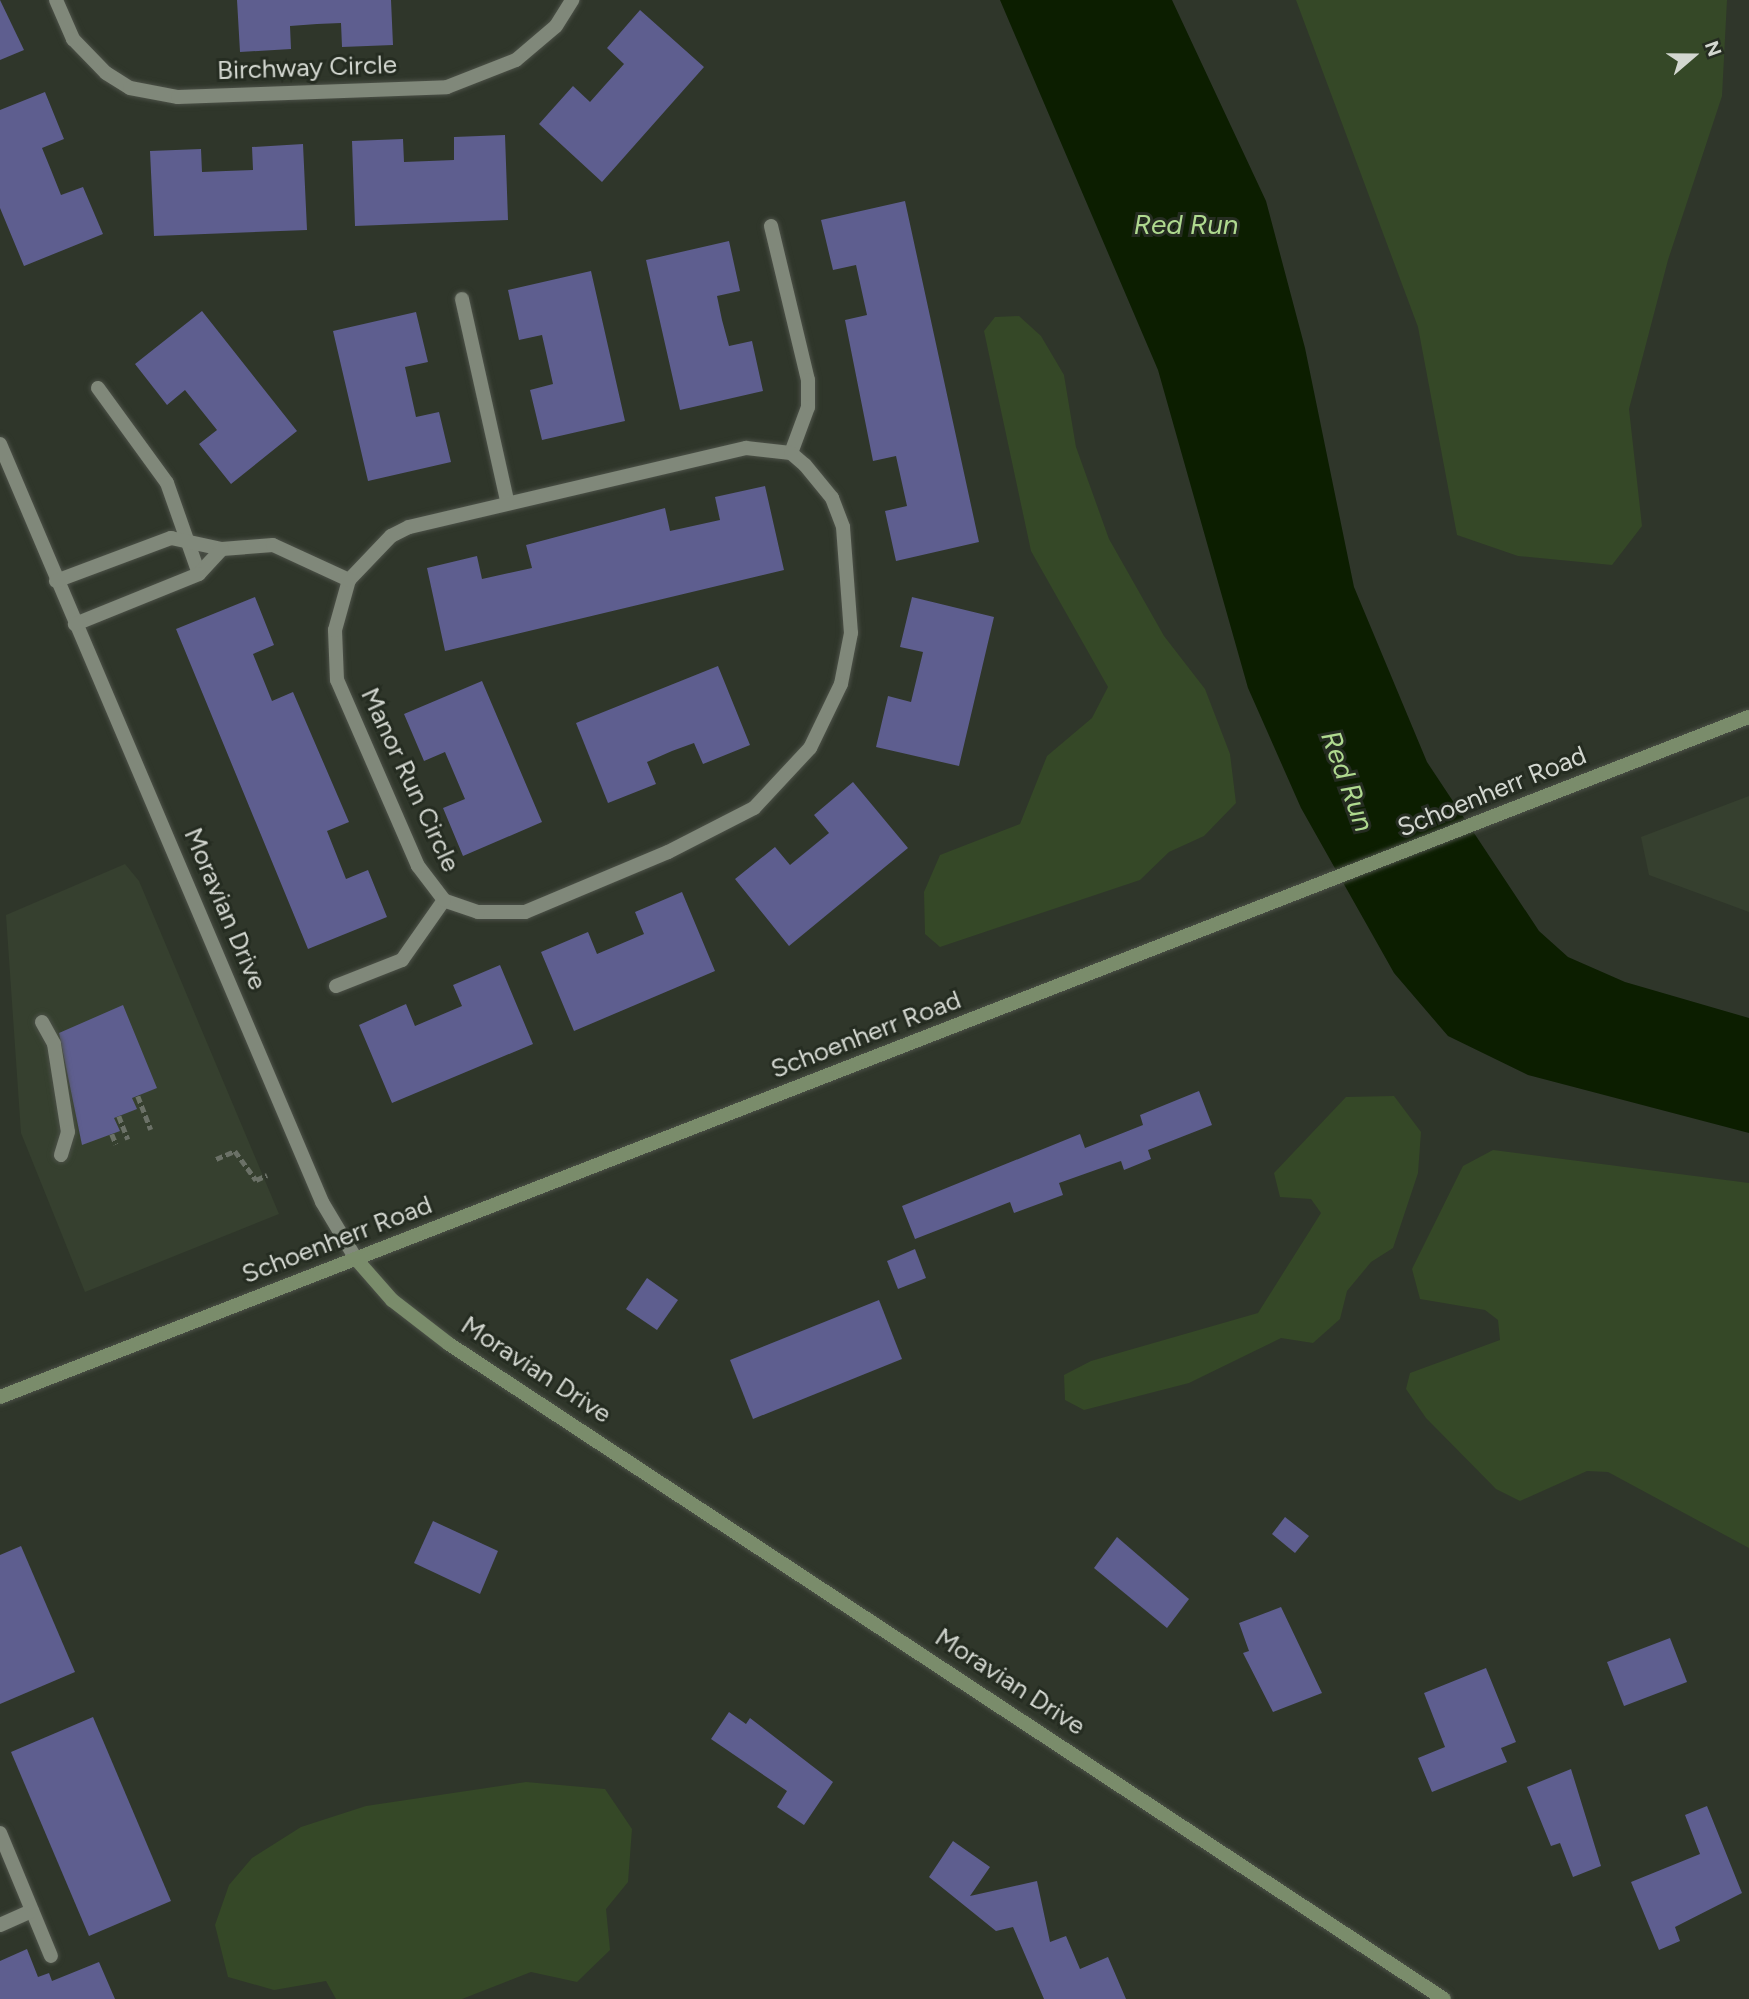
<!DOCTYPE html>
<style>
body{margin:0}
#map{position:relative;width:1749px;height:1999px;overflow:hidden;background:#2f362a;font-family:Figtree,sans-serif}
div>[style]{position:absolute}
.built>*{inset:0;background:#36402f}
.green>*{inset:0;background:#354827}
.water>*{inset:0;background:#0c1e00}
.building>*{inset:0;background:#5e5e8f}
.path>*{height:4.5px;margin-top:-2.25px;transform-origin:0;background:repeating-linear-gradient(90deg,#6b7167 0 7px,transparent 0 10.5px)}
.roads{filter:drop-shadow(0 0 2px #4c5148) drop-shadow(0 0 2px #4c5148)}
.lane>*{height:14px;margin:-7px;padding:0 7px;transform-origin:7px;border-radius:7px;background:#80887a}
.street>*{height:14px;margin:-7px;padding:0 7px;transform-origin:7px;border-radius:7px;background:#80887a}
.secondary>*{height:14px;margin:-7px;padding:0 7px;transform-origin:7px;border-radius:7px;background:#7a8c6b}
span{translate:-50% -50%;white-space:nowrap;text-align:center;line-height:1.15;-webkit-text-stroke:6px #252c21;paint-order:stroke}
.street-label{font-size:26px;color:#d3d7d0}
.water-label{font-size:28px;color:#afd98f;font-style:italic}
.north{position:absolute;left:1658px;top:21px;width:70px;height:70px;-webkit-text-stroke:5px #252c21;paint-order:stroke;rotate:70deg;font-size:19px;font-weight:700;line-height:28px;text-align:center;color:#d3d7d0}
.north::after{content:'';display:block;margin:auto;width:24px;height:32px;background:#d3d7d0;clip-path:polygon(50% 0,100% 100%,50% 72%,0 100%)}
</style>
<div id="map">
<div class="built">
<div style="clip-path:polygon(1749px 796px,1749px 912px,1649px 875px,1641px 837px)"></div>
<div style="clip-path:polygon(125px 864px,139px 881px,279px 1214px,85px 1292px,21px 1133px,6px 915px)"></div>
</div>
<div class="green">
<div style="clip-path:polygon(1296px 0,1727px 0,1722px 96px,1668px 260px,1629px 409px,1642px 526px,1612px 565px,1518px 556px,1457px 535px,1418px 327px)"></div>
<div style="clip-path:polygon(1019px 316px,1041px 336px,1064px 375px,1076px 447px,1109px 539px,1164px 636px,1205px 689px,1230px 754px,1236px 803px,1204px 836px,1169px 852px,1140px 880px,940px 947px,925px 934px,924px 892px,940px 855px,1020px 824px,1047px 756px,1092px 718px,1108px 687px,1031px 551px,984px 331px,995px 317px)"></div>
<div style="clip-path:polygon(1394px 1096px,1421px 1132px,1418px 1173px,1393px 1248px,1371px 1262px,1347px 1291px,1340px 1319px,1313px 1343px,1281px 1338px,1189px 1383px,1084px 1410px,1065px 1400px,1064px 1375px,1091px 1361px,1258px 1313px,1321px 1213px,1311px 1199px,1280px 1197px,1274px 1173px,1346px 1097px)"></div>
<div style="clip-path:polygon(1493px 1150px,1749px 1183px,1749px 1548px,1608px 1472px,1587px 1471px,1520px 1501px,1496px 1489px,1426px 1418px,1406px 1389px,1410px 1373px,1500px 1340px,1498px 1320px,1485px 1310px,1420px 1299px,1412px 1269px,1463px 1166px)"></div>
<div style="clip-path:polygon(526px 1782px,605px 1789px,632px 1829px,628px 1882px,606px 1909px,610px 1950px,577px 1982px,531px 1972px,462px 1999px,336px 1999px,326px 1981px,274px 1990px,228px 1977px,215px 1925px,229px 1885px,252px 1858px,301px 1827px,366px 1806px)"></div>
</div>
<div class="water">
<div style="clip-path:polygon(1000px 0,1172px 0,1266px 201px,1305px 348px,1354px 587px,1427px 762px,1539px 931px,1568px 957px,1625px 982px,1749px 1018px,1749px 1133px,1528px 1075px,1448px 1036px,1394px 973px,1301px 808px,1248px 688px,1158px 370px)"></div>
</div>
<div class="building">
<div style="clip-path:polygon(0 0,24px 50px,0 60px)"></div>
<div style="clip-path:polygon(237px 0,391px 0,393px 45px,342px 47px,341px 23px,317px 24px,290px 26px,291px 49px,240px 52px)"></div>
<div style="clip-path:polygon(640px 10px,704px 67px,602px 182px,539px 124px,573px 86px,590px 102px,606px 84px,624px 64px,607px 48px)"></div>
<div style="clip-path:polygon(45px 92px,64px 139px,42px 148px,51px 170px,61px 195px,83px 187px,103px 234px,24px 266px,0 208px,0 110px)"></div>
<div style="clip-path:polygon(505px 135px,508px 220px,355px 226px,352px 141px,403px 139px,404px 162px,454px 160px,454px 137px)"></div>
<div style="clip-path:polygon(303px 144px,307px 230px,154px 236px,150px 151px,201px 149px,202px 172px,226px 171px,253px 170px,252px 147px)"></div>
<div style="clip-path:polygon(905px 201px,979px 542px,896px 561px,885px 511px,907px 506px,896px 456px,873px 461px,845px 320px,867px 315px,856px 265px,833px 270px,821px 220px)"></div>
<div style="clip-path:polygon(729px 241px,740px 291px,717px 296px,722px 320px,729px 346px,752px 341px,763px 391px,680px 410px,646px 260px)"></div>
<div style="clip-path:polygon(591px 271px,625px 421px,542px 440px,530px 390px,553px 384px,542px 335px,519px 340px,508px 290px)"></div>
<div style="clip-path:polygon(202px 311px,297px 431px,231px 484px,199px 444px,217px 430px,185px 390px,167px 405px,135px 364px)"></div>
<div style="clip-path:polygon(416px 312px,428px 362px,405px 367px,416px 417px,439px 412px,451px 462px,368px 481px,333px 331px)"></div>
<div style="clip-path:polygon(765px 486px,784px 570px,445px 651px,427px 568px,477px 556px,482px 579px,532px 568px,526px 545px,665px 508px,670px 531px,720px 520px,715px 497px)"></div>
<div style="clip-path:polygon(255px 597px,274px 645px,253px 654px,272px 701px,293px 692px,349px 822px,327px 831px,346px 879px,368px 870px,387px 917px,308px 949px,176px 629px)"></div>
<div style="clip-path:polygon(912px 597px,994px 617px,959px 766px,876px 747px,888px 696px,911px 702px,923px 652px,900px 647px)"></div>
<div style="clip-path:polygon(718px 666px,750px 745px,703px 764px,694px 743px,672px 751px,647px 762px,656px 784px,608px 803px,576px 723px)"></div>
<div style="clip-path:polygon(482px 681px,542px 822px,463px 856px,443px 808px,465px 799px,445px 752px,424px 761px,404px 714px)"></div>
<div style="clip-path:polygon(853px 782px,908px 848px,789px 946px,735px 879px,775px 847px,790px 865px,829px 833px,814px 815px)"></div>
<div style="clip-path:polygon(682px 892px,715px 971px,574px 1031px,541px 952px,588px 932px,597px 954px,644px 934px,635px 912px)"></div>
<div style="clip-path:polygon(500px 965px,533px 1044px,392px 1103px,359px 1025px,406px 1004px,415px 1026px,462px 1006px,453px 985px)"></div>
<div style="clip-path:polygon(123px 1005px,157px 1088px,132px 1098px,137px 1109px,114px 1118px,120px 1131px,82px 1145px,59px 1033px)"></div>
<div style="clip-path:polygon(1199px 1091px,1212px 1125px,1148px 1150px,1151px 1159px,1124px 1170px,1121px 1161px,1059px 1183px,1063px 1195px,1014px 1213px,1010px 1202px,915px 1239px,902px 1206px,1080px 1134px,1085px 1148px,1143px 1125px,1140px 1115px)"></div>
<div style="clip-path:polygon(915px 1249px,926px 1278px,898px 1289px,887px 1261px)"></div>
<div style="clip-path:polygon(647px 1278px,678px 1300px,657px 1330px,626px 1309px)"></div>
<div style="clip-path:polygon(879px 1300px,902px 1359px,753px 1419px,730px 1360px)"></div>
<div style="clip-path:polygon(1285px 1517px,1309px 1536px,1295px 1553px,1272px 1534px)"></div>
<div style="clip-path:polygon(433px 1521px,498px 1551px,480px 1594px,414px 1563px)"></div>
<div style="clip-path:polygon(1117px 1537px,1189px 1599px,1167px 1628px,1094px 1568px)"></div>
<div style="clip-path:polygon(21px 1546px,75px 1672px,0 1704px,0 1555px)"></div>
<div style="clip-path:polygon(1281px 1607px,1322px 1693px,1273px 1712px,1243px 1653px,1249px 1651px,1239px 1623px)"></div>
<div style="clip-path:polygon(1670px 1638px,1687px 1682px,1624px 1706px,1607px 1662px)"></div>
<div style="clip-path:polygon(1486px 1668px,1516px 1742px,1501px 1748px,1507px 1762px,1432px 1792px,1418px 1758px,1445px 1747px,1424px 1693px)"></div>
<div style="clip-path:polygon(729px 1712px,746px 1724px,750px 1718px,833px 1782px,804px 1825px,777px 1807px,787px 1791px,711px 1739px)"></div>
<div style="clip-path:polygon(93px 1717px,171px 1901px,89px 1936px,11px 1752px)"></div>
<div style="clip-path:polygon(1571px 1769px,1601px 1866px,1573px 1877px,1560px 1843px,1551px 1846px,1527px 1787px)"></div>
<div style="clip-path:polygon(1707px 1806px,1742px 1893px,1675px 1927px,1680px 1941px,1659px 1950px,1631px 1882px,1700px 1854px,1685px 1815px)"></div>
<div style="clip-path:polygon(953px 1841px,990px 1867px,970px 1896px,1037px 1881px,1050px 1942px,1066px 1936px,1080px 1969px,1108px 1957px,1126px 1999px,1044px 1999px,1013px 1927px,996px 1931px,929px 1877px)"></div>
<div style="clip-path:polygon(27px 1949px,38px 1977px,49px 1973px,52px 1981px,99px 1962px,115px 1999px,0 1999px,0 1961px)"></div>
</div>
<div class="path">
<div style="left:138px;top:1096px;width:36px;rotate:69deg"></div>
<div style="left:119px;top:1116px;width:25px;rotate:69deg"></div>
<div style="left:112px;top:1134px;width:11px;rotate:68deg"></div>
<div style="left:216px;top:1159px;width:21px;rotate:-23deg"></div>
<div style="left:235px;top:1151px;width:36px;rotate:54deg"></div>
<div style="left:256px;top:1180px;width:12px;rotate:-24deg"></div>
</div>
<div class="roads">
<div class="lane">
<div style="left:771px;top:226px;width:158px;rotate:76.5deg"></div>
<div style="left:808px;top:380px;width:27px;rotate:90deg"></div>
<div style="left:808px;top:407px;width:49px;rotate:110.3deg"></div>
<div style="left:462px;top:299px;width:206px;rotate:77.4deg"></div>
<div style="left:98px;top:388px;width:117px;rotate:54deg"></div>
<div style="left:167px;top:483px;width:96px;rotate:70.6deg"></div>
<div style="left:336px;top:986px;width:71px;rotate:-21.5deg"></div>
<div style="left:402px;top:960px;width:73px;rotate:-55deg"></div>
<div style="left:42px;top:1022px;width:25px;rotate:61deg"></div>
<div style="left:54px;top:1044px;width:89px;rotate:81deg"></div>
<div style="left:68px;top:1132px;width:24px;rotate:107deg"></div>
</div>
<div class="street">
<div style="left:56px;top:0;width:43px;rotate:66.4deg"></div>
<div style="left:73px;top:39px;width:47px;rotate:45.9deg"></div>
<div style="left:106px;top:73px;width:28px;rotate:32deg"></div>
<div style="left:130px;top:88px;width:49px;rotate:10.6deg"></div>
<div style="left:178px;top:97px;width:269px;rotate:-2.1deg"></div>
<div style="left:447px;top:87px;width:74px;rotate:-21.4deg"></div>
<div style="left:516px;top:60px;width:52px;rotate:-40.4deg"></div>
<div style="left:556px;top:26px;width:31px;rotate:-58deg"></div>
<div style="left:0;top:444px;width:824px;rotate:66.98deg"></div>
<div style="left:322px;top:1202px;width:66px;rotate:59.2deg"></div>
<div style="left:746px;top:448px;width:45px;rotate:6.3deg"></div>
<div style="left:791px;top:453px;width:18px;rotate:41deg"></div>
<div style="left:805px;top:465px;width:43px;rotate:50.7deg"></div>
<div style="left:832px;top:498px;width:31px;rotate:69deg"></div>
<div style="left:843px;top:527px;width:106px;rotate:85.7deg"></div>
<div style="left:851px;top:633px;width:52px;rotate:101.1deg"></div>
<div style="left:841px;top:684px;width:71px;rotate:115.8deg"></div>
<div style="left:810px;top:748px;width:82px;rotate:133deg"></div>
<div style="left:754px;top:808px;width:97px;rotate:152.9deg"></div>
<div style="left:668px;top:852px;width:155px;rotate:157.2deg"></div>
<div style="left:525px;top:912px;width:47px;rotate:180deg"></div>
<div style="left:478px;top:912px;width:36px;rotate:-161deg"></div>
<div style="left:444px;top:900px;width:43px;rotate:-127.4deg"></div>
<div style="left:418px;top:866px;width:203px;rotate:-113.5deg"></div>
<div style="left:337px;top:680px;width:50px;rotate:-92.3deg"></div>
<div style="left:335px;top:630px;width:52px;rotate:-74.4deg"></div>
<div style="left:349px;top:580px;width:61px;rotate:-46.3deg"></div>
<div style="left:391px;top:536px;width:20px;rotate:-27deg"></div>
<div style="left:409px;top:527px;width:346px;rotate:-13.2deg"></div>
<div style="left:222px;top:549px;width:51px;rotate:-4.5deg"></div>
<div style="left:273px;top:545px;width:84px;rotate:24.7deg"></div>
<div style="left:56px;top:581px;width:123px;rotate:-20.5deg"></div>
<div style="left:171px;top:538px;width:52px;rotate:12.2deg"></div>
<div style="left:222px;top:549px;width:34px;rotate:133deg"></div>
<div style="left:199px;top:574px;width:134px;rotate:158deg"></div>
<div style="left:0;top:1833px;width:133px;rotate:67.5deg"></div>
<div style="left:0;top:1925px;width:35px;rotate:-24deg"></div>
</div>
<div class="secondary">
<div style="left:356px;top:1259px;width:55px;rotate:48.7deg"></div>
<div style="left:392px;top:1300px;width:72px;rotate:37.7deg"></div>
<div style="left:449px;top:1344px;width:1191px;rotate:33.36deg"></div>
<div style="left:0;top:1397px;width:1877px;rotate:-21.25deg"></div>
</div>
</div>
<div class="street-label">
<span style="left:307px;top:68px;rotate:-2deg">Birchway Circle</span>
<span style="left:410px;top:780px;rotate:65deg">Manor Run Circle</span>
<span style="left:1492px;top:792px;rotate:-22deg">Schoenherr Road</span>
<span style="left:225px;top:909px;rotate:67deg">Moravian Drive</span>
<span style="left:866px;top:1035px;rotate:-21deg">Schoenherr Road</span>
<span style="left:337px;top:1240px;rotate:-21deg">Schoenherr Road</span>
<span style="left:536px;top:1370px;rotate:33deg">Moravian Drive</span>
<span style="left:1010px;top:1682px;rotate:33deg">Moravian Drive</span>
</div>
<div class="water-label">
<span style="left:1186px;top:224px">Red Run</span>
<span style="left:1348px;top:781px;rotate:70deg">Red Run</span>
</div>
<div class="north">N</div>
</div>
